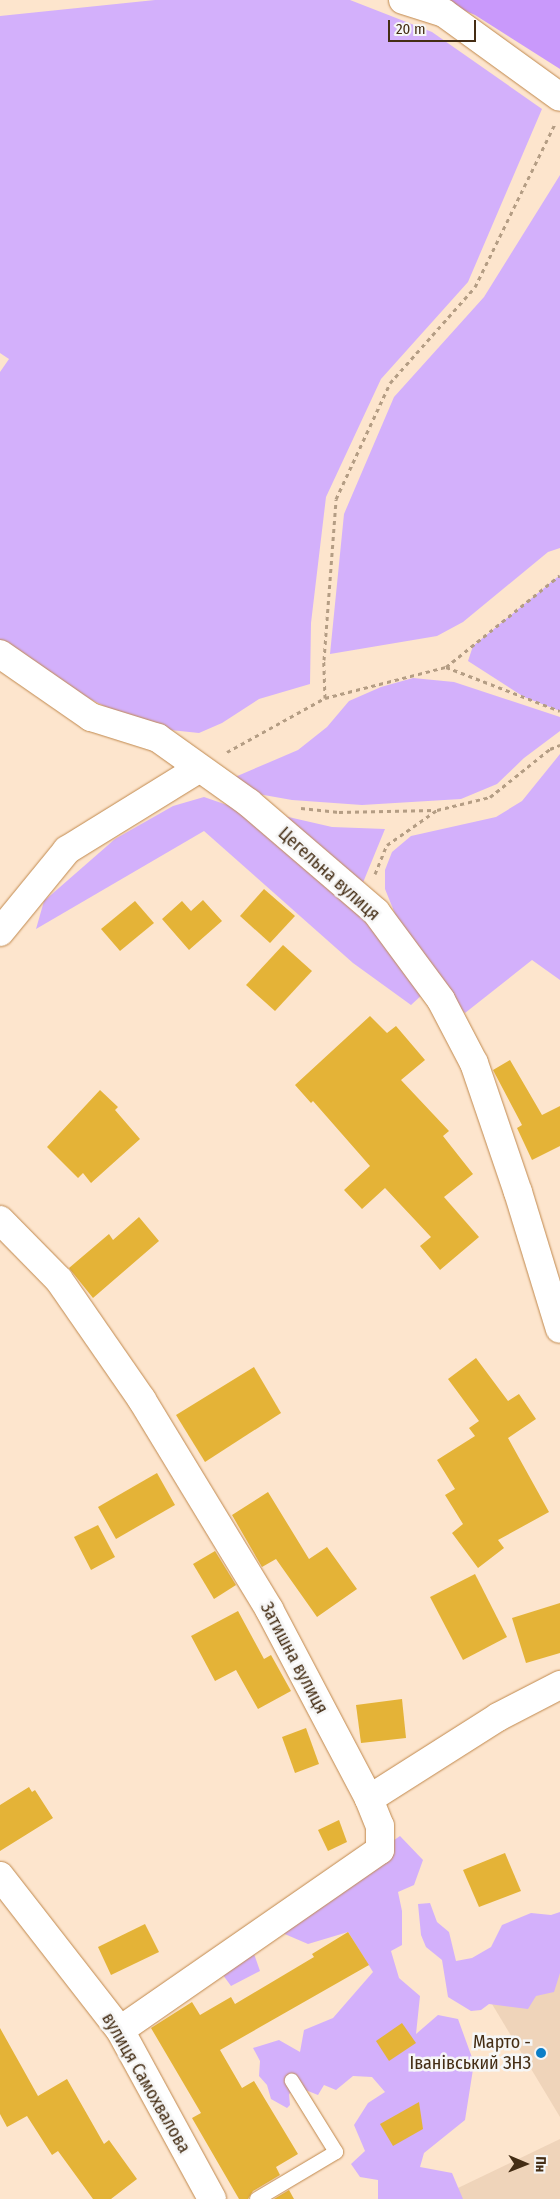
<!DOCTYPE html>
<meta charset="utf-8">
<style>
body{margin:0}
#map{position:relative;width:560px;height:2199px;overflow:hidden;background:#fde5cd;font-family:"Fira Sans Condensed",sans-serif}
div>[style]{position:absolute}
.built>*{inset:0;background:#efd4ba}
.green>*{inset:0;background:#d3b0fb}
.forest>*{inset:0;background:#c999fb}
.building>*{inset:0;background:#e4b337}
.path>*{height:3px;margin-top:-1.5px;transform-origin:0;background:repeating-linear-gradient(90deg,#b49d84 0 4px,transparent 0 8px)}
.roads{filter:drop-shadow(0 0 1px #c0884c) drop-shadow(0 0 1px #c0884c)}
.lane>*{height:14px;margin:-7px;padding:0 7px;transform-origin:7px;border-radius:7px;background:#fff}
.street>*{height:28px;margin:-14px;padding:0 14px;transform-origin:14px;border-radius:14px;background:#fff}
.dots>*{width:14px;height:14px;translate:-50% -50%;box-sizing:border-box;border:2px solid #f6f6f6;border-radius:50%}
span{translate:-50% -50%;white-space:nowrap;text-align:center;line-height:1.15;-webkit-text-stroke:5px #f6f6f6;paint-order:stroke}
.street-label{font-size:18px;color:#442d14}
.poi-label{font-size:18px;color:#442d14}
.right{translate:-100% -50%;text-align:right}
.north{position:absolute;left:500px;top:2139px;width:50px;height:50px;-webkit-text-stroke:4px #f6f6f6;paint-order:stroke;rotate:91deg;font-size:14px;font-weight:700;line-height:20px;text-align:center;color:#442d14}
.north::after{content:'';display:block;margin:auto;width:18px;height:22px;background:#442d14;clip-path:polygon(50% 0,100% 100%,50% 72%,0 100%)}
.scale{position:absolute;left:388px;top:20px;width:88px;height:22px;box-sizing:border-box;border:2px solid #442d14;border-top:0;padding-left:6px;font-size:15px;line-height:18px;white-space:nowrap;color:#442d14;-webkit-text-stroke:4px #f6f6f6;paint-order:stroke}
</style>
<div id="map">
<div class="built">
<div style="clip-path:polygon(560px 1943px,560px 2117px,483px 1989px)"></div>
<div style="clip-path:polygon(560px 2139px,560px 2199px,435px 2199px)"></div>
</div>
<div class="green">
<div style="clip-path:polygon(155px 0,350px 0,432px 32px,542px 109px,468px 282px,381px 379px,326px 497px,311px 623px,310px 684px,259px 699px,222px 723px,199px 733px,161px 729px,120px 714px,82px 695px,0 641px,0 372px,9px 359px,0 353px,0 16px)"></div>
<div style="clip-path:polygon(560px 175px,560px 548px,548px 552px,463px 622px,437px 636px,330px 654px,344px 514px,394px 397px,484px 297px)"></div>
<div style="clip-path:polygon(560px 575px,560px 711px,524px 697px,468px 661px,473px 646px)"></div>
<div style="clip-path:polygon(413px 678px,454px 682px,560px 717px,560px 731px,524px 758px,497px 784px,461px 799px,362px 805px,292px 800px,253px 793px,228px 780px,298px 750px,327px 727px,349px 701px,381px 687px)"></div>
<div style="clip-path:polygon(560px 754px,560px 980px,532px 960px,465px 1013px,438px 985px,400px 926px,385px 889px,385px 870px,392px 852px,411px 836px,496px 817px,522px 801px)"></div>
<div style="clip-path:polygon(204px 797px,230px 806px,256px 824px,376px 920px,424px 993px,411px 1005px,353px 963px,204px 831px,36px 929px,44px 901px,115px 839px,173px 806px)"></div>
<div style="clip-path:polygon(271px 813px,332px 827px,385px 829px,362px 885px)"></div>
<div style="clip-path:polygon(400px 1836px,423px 1860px,414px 1885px,398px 1892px,402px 1911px,402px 1945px,391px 1951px,399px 1978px,420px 1996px,416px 2034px,438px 2015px,458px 2019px,474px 2063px,465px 2120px,424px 2153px,420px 2167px,452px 2173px,463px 2199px,378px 2199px,378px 2180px,360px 2177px,351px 2164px,365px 2151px,354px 2125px,368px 2103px,385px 2092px,372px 2077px,353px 2076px,336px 2090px,324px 2085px,318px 2095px,298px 2087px,289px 2094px,290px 2105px,287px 2108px,271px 2099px,267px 2085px,259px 2076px,260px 2061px,253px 2048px,279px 2040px,300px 2052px,304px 2030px,333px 2018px,373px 1972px,348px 1932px,308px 1944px,273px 1929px,251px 1945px,260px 1971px,231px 1986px,215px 1964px)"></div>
<div style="clip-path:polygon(430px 1903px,437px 1922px,449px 1932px,456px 1961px,472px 1958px,491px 1947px,502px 1925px,531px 1913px,551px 1915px,560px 1912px,560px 1973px,554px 1992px,536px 1996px,528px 2009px,489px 2004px,481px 2010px,471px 2011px,448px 1997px,442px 1960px,426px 1947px,421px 1935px,418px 1904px)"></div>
</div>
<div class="forest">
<div style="clip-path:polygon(440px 0,560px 0,560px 69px,475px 15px)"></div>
</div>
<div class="building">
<div style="clip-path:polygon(264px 889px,295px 916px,270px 943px,240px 916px)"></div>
<div style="clip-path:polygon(203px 900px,222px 921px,189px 950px,162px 919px,182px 901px,191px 911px)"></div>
<div style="clip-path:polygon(135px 901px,154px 923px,120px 951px,101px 929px)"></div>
<div style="clip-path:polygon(283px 945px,312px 971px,275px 1011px,246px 985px)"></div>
<div style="clip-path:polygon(370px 1016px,387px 1033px,396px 1026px,425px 1060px,401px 1080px,449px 1131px,443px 1136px,473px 1174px,444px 1197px,479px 1237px,440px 1270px,420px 1246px,431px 1237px,385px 1188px,362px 1209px,344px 1190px,370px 1166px,313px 1101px,311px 1103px,295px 1085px)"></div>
<div style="clip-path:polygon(510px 1060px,542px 1115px,560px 1106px,560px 1146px,532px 1160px,517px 1128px,522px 1125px,493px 1070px)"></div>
<div style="clip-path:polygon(100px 1090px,118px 1107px,115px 1110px,140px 1139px,91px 1183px,83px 1173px,78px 1178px,47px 1147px)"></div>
<div style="clip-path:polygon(139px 1217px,159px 1241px,93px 1298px,69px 1268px,109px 1234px,113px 1240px)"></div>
<div style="clip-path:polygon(476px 1358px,508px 1401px,519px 1394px,536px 1419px,508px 1438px,549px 1512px,498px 1540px,504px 1548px,478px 1568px,452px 1533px,463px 1524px,445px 1495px,455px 1489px,437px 1460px,475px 1436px,469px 1428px,479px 1421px,448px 1379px)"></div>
<div style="clip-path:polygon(254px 1367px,281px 1413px,205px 1462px,176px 1415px)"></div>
<div style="clip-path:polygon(157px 1473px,175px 1505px,116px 1539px,98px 1507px)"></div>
<div style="clip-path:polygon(268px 1492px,309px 1559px,327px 1547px,357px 1589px,317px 1617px,276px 1559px,262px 1567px,232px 1515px)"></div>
<div style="clip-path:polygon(98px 1525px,115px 1557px,91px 1570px,74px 1537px)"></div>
<div style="clip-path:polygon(215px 1551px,236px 1585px,214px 1599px,193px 1564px)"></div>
<div style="clip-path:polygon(475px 1574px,507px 1637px,463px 1660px,430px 1597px)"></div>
<div style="clip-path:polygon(560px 1603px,560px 1653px,526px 1663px,512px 1618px)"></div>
<div style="clip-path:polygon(238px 1611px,264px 1659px,271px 1655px,291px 1691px,258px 1709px,236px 1670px,215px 1681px,191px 1636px)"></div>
<div style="clip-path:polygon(402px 1699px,406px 1738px,361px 1743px,356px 1705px)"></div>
<div style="clip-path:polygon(306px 1728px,319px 1764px,295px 1773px,282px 1737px)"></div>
<div style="clip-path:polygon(29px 1787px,32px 1792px,35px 1790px,53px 1818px,0 1851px,0 1805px)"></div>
<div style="clip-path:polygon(339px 1820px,347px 1842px,328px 1851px,318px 1830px)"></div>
<div style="clip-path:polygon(505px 1853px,521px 1891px,479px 1907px,463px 1870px)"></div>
<div style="clip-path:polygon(145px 1924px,159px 1952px,111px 1975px,98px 1947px)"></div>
<div style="clip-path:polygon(348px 1932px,369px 1965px,220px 2050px,242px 2088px,254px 2081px,298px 2154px,276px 2167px,280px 2175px,253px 2191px,248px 2199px,239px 2199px,192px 2118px,201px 2113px,151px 2028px,192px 2002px,200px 2015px,231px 1997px,235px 2004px,314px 1957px,312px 1954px)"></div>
<div style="clip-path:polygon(402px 2023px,416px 2043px,389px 2061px,376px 2041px)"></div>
<div style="clip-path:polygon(0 2028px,38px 2096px,67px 2079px,104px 2144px,109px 2140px,137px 2179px,111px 2199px,93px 2199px,58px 2151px,52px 2155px,27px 2116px,7px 2127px,0 2114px)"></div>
<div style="clip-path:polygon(419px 2102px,423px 2129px,393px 2146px,380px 2124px)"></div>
<div style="clip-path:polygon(289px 2190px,294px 2199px,274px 2199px)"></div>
</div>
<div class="path">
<div style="left:446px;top:667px;width:146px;rotate:-38.9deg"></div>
<div style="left:325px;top:698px;width:125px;rotate:-14.4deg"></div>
<div style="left:446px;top:667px;width:122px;rotate:21.1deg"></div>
<div style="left:227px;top:752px;width:112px;rotate:-28.9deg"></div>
<div style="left:325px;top:698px;width:38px;rotate:-92deg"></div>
<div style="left:324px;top:660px;width:161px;rotate:-85.7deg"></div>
<div style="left:336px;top:499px;width:128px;rotate:-65deg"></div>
<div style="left:390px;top:383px;width:128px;rotate:-48.5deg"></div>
<div style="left:475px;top:287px;width:182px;rotate:-63.9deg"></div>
<div style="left:301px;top:808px;width:38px;rotate:6deg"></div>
<div style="left:339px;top:812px;width:96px;rotate:-1.2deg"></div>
<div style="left:375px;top:874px;width:31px;rotate:-68deg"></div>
<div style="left:387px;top:845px;width:61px;rotate:-35deg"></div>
<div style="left:437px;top:810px;width:55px;rotate:-13.8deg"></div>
<div style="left:490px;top:797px;width:77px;rotate:-38.7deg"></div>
<div style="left:550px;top:749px;width:11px;rotate:-22deg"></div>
</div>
<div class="roads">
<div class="lane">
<div style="left:257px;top:2199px;width:92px;rotate:-30.7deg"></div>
<div style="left:336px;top:2152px;width:84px;rotate:-121.8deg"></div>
</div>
<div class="street">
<div style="left:403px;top:0;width:43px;rotate:17.6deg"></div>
<div style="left:444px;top:13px;width:143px;rotate:35.9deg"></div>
<div style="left:0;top:654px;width:111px;rotate:34.7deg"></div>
<div style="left:91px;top:717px;width:70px;rotate:17.4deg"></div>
<div style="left:158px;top:738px;width:112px;rotate:35.5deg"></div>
<div style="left:249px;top:803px;width:167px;rotate:40.6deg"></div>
<div style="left:376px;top:912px;width:109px;rotate:53.5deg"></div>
<div style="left:441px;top:1000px;width:71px;rotate:62.4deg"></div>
<div style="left:474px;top:1063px;width:136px;rotate:71.2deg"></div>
<div style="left:518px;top:1192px;width:143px;rotate:73deg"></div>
<div style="left:0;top:932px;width:106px;rotate:-50.7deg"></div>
<div style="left:67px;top:850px;width:154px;rotate:-31.7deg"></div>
<div style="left:0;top:1220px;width:84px;rotate:45.5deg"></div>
<div style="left:59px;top:1280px;width:146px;rotate:55.3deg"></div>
<div style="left:142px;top:1400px;width:245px;rotate:58.7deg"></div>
<div style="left:269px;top:1609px;width:215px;rotate:62.2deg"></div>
<div style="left:369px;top:1799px;width:29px;rotate:68deg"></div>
<div style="left:380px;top:1826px;width:24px;rotate:90deg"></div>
<div style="left:380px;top:1850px;width:316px;rotate:145.3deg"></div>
<div style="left:369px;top:1799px;width:153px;rotate:-32.4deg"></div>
<div style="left:498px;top:1717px;width:70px;rotate:-27.3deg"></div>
<div style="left:0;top:1876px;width:195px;rotate:52.1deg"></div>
<div style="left:120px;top:2030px;width:192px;rotate:61.4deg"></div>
</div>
</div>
<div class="dots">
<div style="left:541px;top:2053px;background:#0b7ec7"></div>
</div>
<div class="street-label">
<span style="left:329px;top:874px;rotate:42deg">Цегельна вулиця</span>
<span style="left:294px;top:1658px;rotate:62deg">Затишна вулиця</span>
<span style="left:146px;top:2083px;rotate:60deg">вулиця Самохвалова</span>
</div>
<div class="poi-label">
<span class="right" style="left:531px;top:2053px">Марто -<br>Іванівський ЗНЗ</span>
</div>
<div class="north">Пн</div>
<div class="scale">20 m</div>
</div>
